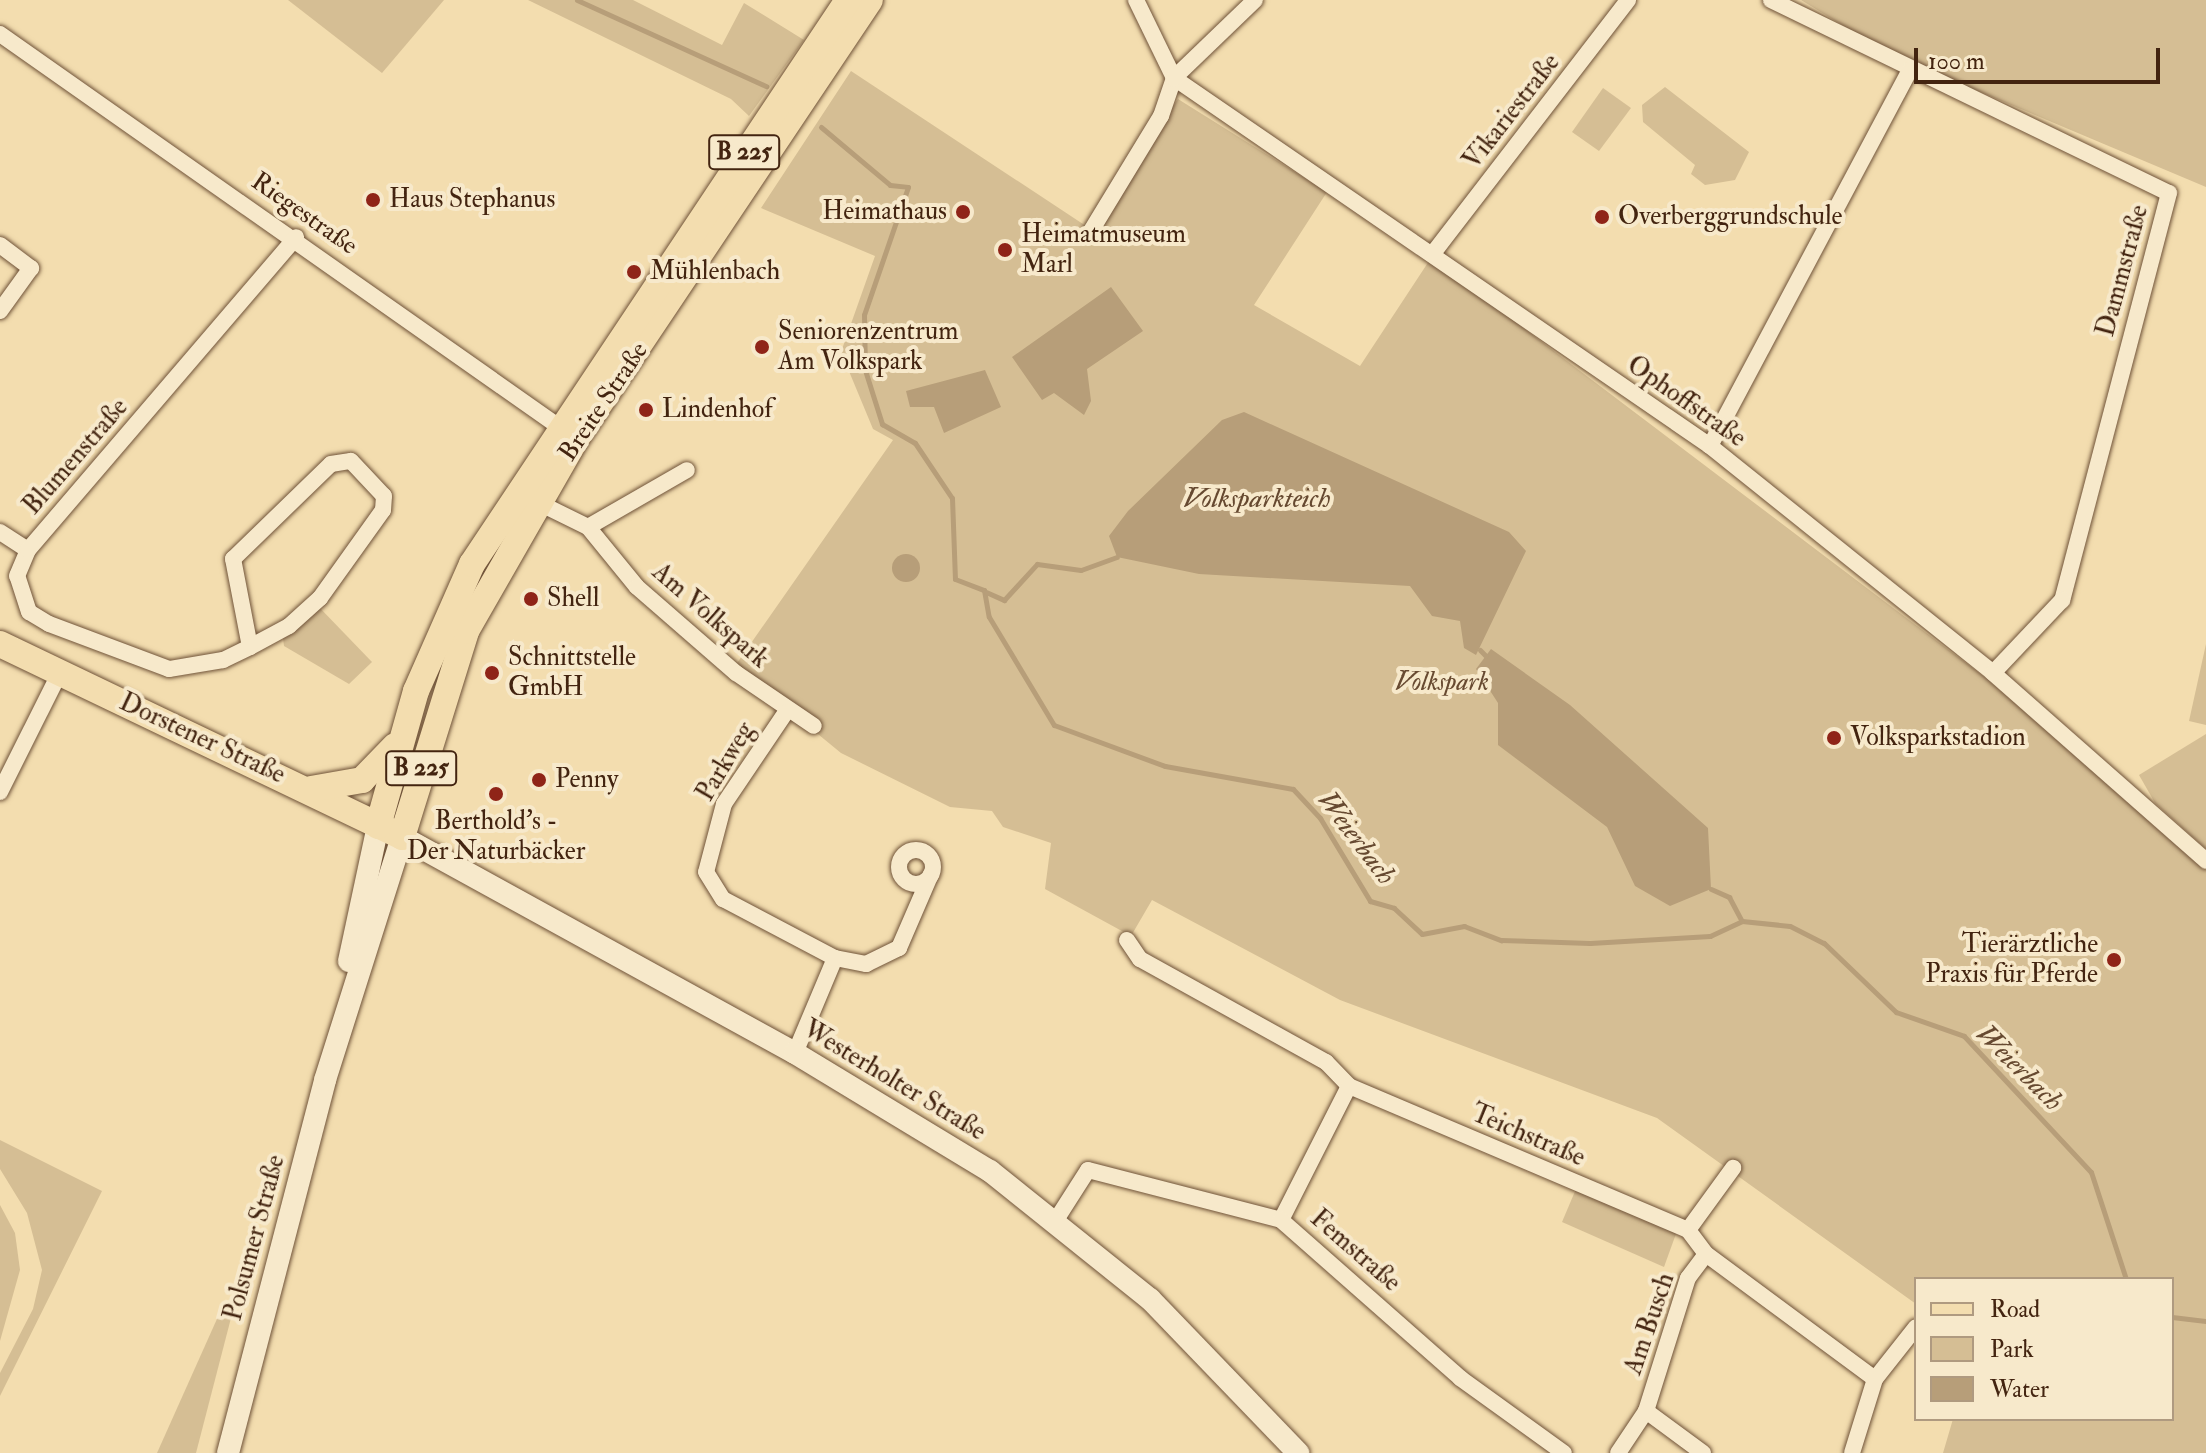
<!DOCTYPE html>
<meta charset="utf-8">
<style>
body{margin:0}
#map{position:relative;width:2206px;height:1453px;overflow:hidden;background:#f3ddaf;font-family:"IM FELL Double Pica",serif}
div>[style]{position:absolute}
.green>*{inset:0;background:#d5be94}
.water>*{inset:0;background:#b79e79}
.round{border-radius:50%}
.stream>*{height:5px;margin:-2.5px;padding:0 2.5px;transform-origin:2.5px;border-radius:2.5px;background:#b79e79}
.roads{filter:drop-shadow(0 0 2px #6f5238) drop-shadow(0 0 2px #6f5238)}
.minor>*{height:16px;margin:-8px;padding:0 8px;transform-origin:8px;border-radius:8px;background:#f7e9cb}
.minor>.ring{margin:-8px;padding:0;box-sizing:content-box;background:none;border:16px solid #f7e9cb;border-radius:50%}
.secondary>*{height:22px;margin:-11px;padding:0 11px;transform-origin:11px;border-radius:11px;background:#f7e9cb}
.primary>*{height:26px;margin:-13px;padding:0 13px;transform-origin:13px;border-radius:13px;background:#f3ddaf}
.dots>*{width:22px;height:22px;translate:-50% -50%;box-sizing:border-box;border:4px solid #f7e9cb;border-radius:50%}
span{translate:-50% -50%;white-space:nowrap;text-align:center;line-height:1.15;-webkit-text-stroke:8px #f7e9cb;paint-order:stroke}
.shield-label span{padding:2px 6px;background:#f7e9cb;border:2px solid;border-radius:6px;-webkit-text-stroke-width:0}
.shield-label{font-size:24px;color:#432410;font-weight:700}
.street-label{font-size:26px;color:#432410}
.poi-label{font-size:26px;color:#432410}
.left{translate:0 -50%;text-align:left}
.right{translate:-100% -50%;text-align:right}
.park-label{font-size:26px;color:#684a31;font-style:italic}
.water-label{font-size:28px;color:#664930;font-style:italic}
.legend{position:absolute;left:1914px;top:1277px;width:260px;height:144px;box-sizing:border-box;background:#f7e9cb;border:2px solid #af9a80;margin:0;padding:10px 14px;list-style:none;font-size:24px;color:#432410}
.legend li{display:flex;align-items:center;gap:16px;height:40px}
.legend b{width:40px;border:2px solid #af9a80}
.scale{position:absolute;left:1914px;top:48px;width:246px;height:36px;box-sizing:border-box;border:4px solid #432410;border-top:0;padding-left:10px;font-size:24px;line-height:28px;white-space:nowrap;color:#432410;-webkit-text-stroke:6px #f7e9cb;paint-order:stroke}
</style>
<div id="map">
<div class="green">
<div style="clip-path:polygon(288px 0,444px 0,382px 73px)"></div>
<div style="clip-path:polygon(528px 0,633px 0,722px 45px,744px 3px,804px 40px,749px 116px,731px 99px)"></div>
<div style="clip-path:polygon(1801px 0,2206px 0,2206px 187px,1890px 54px)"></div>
<div style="clip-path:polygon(851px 71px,1089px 228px,1178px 99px,1327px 192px,1254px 305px,1360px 366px,1431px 258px,1987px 679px,2206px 868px,2206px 1453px,1943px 1453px,1953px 1419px,2172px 1419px,2172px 1279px,1916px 1279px,1916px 1304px,1657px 1118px,1340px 1000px,1152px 900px,1131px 936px,1045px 889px,1051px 843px,1003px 827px,992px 811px,950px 807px,841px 753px,735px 666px,893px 440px,873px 429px,841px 352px,875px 256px,761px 208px)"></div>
<div style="clip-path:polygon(1665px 87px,1749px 152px,1735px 180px,1705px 185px,1691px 174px,1695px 165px,1643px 122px,1642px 105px)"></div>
<div style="clip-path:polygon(1603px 88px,1631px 108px,1599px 151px,1572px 132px)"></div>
<div style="clip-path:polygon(318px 606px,372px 662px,349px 684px,284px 646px,283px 638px)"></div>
<div style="clip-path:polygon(2206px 644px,2206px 725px,2189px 721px)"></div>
<div style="clip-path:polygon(2206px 734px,2206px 849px,2155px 803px,2139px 775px)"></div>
<div style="clip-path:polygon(0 1140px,102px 1191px,0 1396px,0 1373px,33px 1309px,42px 1270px,27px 1213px,0 1169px)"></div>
<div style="clip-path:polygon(1576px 1189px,1677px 1231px,1664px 1267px,1562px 1222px)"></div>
<div style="clip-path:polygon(0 1205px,15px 1233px,20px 1270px,0 1341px)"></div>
<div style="clip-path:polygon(225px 1301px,231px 1318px,196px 1453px,157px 1453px)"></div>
</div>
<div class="water">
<div style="clip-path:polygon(1111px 287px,1143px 331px,1087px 369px,1091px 401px,1084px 415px,1054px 393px,1042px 400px,1012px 357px)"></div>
<div style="clip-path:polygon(985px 370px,1001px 407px,944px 433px,934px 407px,910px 407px,906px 391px)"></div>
<div style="clip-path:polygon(1244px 412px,1509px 532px,1526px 551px,1476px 655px,1464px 648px,1460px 621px,1432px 616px,1410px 586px,1199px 574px,1117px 557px,1109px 536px,1128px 511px,1222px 420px)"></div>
<div class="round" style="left:892px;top:554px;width:28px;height:28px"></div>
<div style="clip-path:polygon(1491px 649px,1570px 705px,1708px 828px,1711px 889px,1670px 906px,1635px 886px,1607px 827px,1498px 745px,1498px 703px,1476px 669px)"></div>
</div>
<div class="stream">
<div style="left:577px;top:0;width:208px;rotate:24.5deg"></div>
<div style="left:821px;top:127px;width:90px;rotate:40deg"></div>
<div style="left:890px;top:185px;width:18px;rotate:6deg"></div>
<div style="left:908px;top:187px;width:135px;rotate:109deg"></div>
<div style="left:864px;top:315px;width:55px;rotate:89deg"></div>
<div style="left:865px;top:370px;width:57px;rotate:72.5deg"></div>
<div style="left:882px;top:424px;width:38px;rotate:30deg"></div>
<div style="left:915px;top:443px;width:66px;rotate:56.1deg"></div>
<div style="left:952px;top:498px;width:81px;rotate:87.9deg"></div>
<div style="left:955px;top:579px;width:31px;rotate:21deg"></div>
<div style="left:984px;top:590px;width:27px;rotate:80deg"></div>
<div style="left:989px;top:617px;width:126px;rotate:59deg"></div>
<div style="left:1054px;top:725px;width:118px;rotate:20.3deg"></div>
<div style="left:1165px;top:766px;width:130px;rotate:10.2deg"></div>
<div style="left:1293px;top:789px;width:40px;rotate:47deg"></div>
<div style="left:1320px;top:818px;width:97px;rotate:58.9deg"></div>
<div style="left:1370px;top:901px;width:25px;rotate:16deg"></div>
<div style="left:1394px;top:908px;width:38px;rotate:43deg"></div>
<div style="left:1422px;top:934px;width:43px;rotate:-10.8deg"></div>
<div style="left:1464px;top:926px;width:40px;rotate:21deg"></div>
<div style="left:1501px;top:940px;width:89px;rotate:1.9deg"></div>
<div style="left:1590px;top:943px;width:120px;rotate:-3.3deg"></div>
<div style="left:1710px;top:936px;width:35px;rotate:-25deg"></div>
<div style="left:1742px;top:921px;width:48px;rotate:5.9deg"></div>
<div style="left:1790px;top:926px;width:38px;rotate:27deg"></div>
<div style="left:1824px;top:943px;width:100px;rotate:43.8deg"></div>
<div style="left:1896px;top:1012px;width:72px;rotate:19.4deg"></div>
<div style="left:1964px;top:1036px;width:186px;rotate:47deg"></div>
<div style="left:2091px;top:1172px;width:113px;rotate:71.9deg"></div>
<div style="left:986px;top:592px;width:20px;rotate:24deg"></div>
<div style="left:1004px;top:600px;width:49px;rotate:-47.5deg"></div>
<div style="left:1037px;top:564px;width:44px;rotate:7.8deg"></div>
<div style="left:1081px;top:570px;width:38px;rotate:-20deg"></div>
<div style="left:1480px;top:650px;width:8px;rotate:45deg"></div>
<div style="left:1711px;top:889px;width:20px;rotate:24deg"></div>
<div style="left:1729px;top:897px;width:27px;rotate:62deg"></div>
<div style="left:2172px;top:1317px;width:34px;rotate:7deg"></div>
</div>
<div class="roads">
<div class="minor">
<div style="left:1136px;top:0;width:87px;rotate:64deg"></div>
<div style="left:1174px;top:78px;width:650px;rotate:34.47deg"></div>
<div style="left:1710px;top:446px;width:363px;rotate:38.7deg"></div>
<div style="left:1993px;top:673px;width:284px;rotate:41.4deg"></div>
<div style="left:1771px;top:0;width:442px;rotate:25.9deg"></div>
<div style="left:2169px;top:193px;width:421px;rotate:104.7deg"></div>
<div style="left:2062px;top:600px;width:100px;rotate:133.4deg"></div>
<div style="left:0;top:34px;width:694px;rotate:35.09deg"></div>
<div style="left:1091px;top:231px;width:135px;rotate:-58.7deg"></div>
<div style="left:1161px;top:116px;width:40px;rotate:-71.1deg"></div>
<div style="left:1174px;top:78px;width:112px;rotate:-43.9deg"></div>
<div style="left:0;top:245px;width:39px;rotate:37deg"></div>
<div style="left:31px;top:268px;width:53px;rotate:125.8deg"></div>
<div style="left:1434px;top:252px;width:318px;rotate:-52.4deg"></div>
<div style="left:1710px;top:446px;width:426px;rotate:-62deg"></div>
<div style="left:531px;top:499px;width:64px;rotate:26.2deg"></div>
<div style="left:588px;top:527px;width:77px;rotate:50.8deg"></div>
<div style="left:637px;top:587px;width:131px;rotate:41deg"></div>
<div style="left:736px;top:673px;width:94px;rotate:34.2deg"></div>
<div style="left:588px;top:527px;width:114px;rotate:-29.9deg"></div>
<div style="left:0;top:532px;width:33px;rotate:33deg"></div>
<div style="left:250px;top:647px;width:90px;rotate:-100.9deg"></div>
<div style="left:233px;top:559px;width:136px;rotate:-44.1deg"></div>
<div style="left:331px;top:464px;width:20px;rotate:-9deg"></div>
<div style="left:351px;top:461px;width:48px;rotate:46.7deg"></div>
<div style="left:384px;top:496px;width:14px;rotate:94deg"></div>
<div style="left:383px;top:510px;width:108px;rotate:125.6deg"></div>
<div style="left:320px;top:598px;width:42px;rotate:137.9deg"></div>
<div style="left:289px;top:626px;width:44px;rotate:151.7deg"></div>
<div style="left:250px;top:647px;width:30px;rotate:154deg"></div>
<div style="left:223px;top:660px;width:55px;rotate:170.5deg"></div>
<div style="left:169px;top:669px;width:128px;rotate:-159.4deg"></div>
<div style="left:49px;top:624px;width:23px;rotate:-149deg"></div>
<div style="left:29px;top:612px;width:38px;rotate:-108deg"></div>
<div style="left:17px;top:576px;width:28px;rotate:-67deg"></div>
<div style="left:28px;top:550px;width:412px;rotate:-49.4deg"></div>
<div style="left:786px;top:712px;width:111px;rotate:124deg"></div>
<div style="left:724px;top:804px;width:70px;rotate:104.8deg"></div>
<div style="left:706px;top:872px;width:32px;rotate:58deg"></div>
<div style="left:723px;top:899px;width:127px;rotate:27.8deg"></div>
<div style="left:835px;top:958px;width:103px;rotate:112.8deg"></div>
<div style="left:0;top:792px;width:134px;rotate:-63.4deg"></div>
<div class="ring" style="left:899px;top:850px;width:18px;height:18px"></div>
<div style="left:1127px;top:940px;width:23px;rotate:56deg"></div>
<div style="left:1140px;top:959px;width:213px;rotate:29deg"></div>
<div style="left:1326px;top:1062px;width:33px;rotate:46deg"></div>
<div style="left:1349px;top:1086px;width:150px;rotate:116.9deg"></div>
<div style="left:835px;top:958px;width:32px;rotate:11deg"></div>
<div style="left:866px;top:964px;width:37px;rotate:-26deg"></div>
<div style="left:899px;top:948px;width:81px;rotate:-66.6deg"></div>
<div style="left:1349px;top:1086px;width:368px;rotate:23deg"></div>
<div style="left:1688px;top:1230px;width:30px;rotate:53deg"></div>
<div style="left:1706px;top:1254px;width:210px;rotate:36.5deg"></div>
<div style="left:1875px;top:1379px;width:77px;rotate:107.3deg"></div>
<div style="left:1056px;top:1220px;width:59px;rotate:-57.4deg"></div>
<div style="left:1088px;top:1170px;width:199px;rotate:14.5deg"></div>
<div style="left:1281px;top:1220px;width:239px;rotate:41.4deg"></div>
<div style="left:1460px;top:1378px;width:128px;rotate:35.8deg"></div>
<div style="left:1688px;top:1230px;width:77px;rotate:-54deg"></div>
<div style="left:1875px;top:1379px;width:66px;rotate:-51.7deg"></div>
<div style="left:1618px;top:1453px;width:50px;rotate:-56.3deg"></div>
<div style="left:1703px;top:1453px;width:71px;rotate:-143.6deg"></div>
<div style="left:1646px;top:1411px;width:139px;rotate:-72.5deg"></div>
<div style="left:1688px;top:1278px;width:30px;rotate:-53deg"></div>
</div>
<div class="secondary">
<div style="left:349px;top:961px;width:138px;rotate:-77.9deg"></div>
<div style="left:228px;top:1453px;width:385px;rotate:-75.4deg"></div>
<div style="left:325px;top:1080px;width:255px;rotate:-72.4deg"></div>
<div style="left:402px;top:837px;width:448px;rotate:28.8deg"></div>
<div style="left:795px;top:1053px;width:228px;rotate:31.2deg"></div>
<div style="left:990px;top:1171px;width:205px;rotate:38.7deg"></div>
<div style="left:1150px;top:1299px;width:214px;rotate:46.1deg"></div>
</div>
<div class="primary">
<div style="left:0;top:644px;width:446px;rotate:25.6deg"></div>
<div style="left:402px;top:837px;width:216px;rotate:-72.7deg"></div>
<div style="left:466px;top:631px;width:221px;rotate:-60.2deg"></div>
<div style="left:576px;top:439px;width:528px;rotate:-56.19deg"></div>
<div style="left:311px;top:789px;width:52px;rotate:-10deg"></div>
<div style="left:362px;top:780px;width:47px;rotate:-45.9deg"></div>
<div style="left:378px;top:826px;width:140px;rotate:-74.3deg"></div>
<div style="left:416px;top:691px;width:139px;rotate:-66.2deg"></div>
<div style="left:472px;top:564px;width:678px;rotate:-56.31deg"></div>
</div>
</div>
<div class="dots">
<div style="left:373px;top:200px;background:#8f2418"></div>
<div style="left:963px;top:212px;background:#8f2418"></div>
<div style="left:1602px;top:217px;background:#8f2418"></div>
<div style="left:1005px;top:250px;background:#8f2418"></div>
<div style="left:634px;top:272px;background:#8f2418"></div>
<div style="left:762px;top:347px;background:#8f2418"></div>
<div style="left:646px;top:410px;background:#8f2418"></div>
<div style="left:531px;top:599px;background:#8f2418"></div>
<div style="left:492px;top:673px;background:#8f2418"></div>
<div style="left:1834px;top:738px;background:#8f2418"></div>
<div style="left:539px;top:780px;background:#8f2418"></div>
<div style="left:496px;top:794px;background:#8f2418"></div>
<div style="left:2114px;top:960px;background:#8f2418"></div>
</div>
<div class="shield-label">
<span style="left:744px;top:152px">B 225</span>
<span style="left:421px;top:768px">B 225</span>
</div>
<div class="street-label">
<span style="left:1512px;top:112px;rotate:-52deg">Vikariestraße</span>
<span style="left:304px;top:214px;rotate:35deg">Riegestraße</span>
<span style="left:2123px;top:271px;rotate:-75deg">Dammstraße</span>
<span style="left:604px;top:402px;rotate:-56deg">Breite Straße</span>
<span style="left:1686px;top:402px;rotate:35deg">Ophoffstraße</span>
<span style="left:76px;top:457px;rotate:-49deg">Blumenstraße</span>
<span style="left:710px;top:616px;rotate:41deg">Am Volkspark</span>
<span style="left:202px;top:739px;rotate:25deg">Dorstener Straße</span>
<span style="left:726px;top:762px;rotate:-59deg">Parkweg</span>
<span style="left:894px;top:1081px;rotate:31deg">Westerholter Straße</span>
<span style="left:1528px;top:1136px;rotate:23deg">Teichstraße</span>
<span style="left:255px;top:1238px;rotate:-75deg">Polsumer Straße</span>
<span style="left:1355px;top:1251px;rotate:41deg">Femstraße</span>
<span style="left:1650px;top:1324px;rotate:-71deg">Am Busch</span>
</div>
<div class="poi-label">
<span class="left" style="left:389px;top:200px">Haus Stephanus</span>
<span class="right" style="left:947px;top:212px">Heimathaus</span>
<span class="left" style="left:1618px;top:217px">Overberggrundschule</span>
<span class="left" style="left:1021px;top:250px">Heimatmuseum<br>Marl</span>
<span class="left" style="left:650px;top:272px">Mühlenbach</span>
<span class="left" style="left:778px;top:347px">Seniorenzentrum<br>Am Volkspark</span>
<span class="left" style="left:662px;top:410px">Lindenhof</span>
<span class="left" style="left:547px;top:599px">Shell</span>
<span class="left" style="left:508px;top:673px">Schnittstelle<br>GmbH</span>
<span class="left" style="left:1850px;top:738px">Volksparkstadion</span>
<span class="left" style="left:555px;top:780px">Penny</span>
<span style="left:496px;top:837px">Berthold's -<br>Der Naturbäcker</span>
<span class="right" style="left:2098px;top:960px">Tierärztliche<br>Praxis für Pferde</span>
</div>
<div class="park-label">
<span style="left:1442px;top:683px">Volkspark</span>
</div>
<div class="water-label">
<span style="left:1257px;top:499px">Volksparkteich</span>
<span style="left:1356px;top:838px;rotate:53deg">Weierbach</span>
<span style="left:2019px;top:1068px;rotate:45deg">Weierbach</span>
</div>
<ul class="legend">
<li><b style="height:10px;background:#f3ddaf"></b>Road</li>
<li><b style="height:22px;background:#d5be94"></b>Park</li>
<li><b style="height:22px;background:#b79e79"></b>Water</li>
</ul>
<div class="scale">100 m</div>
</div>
